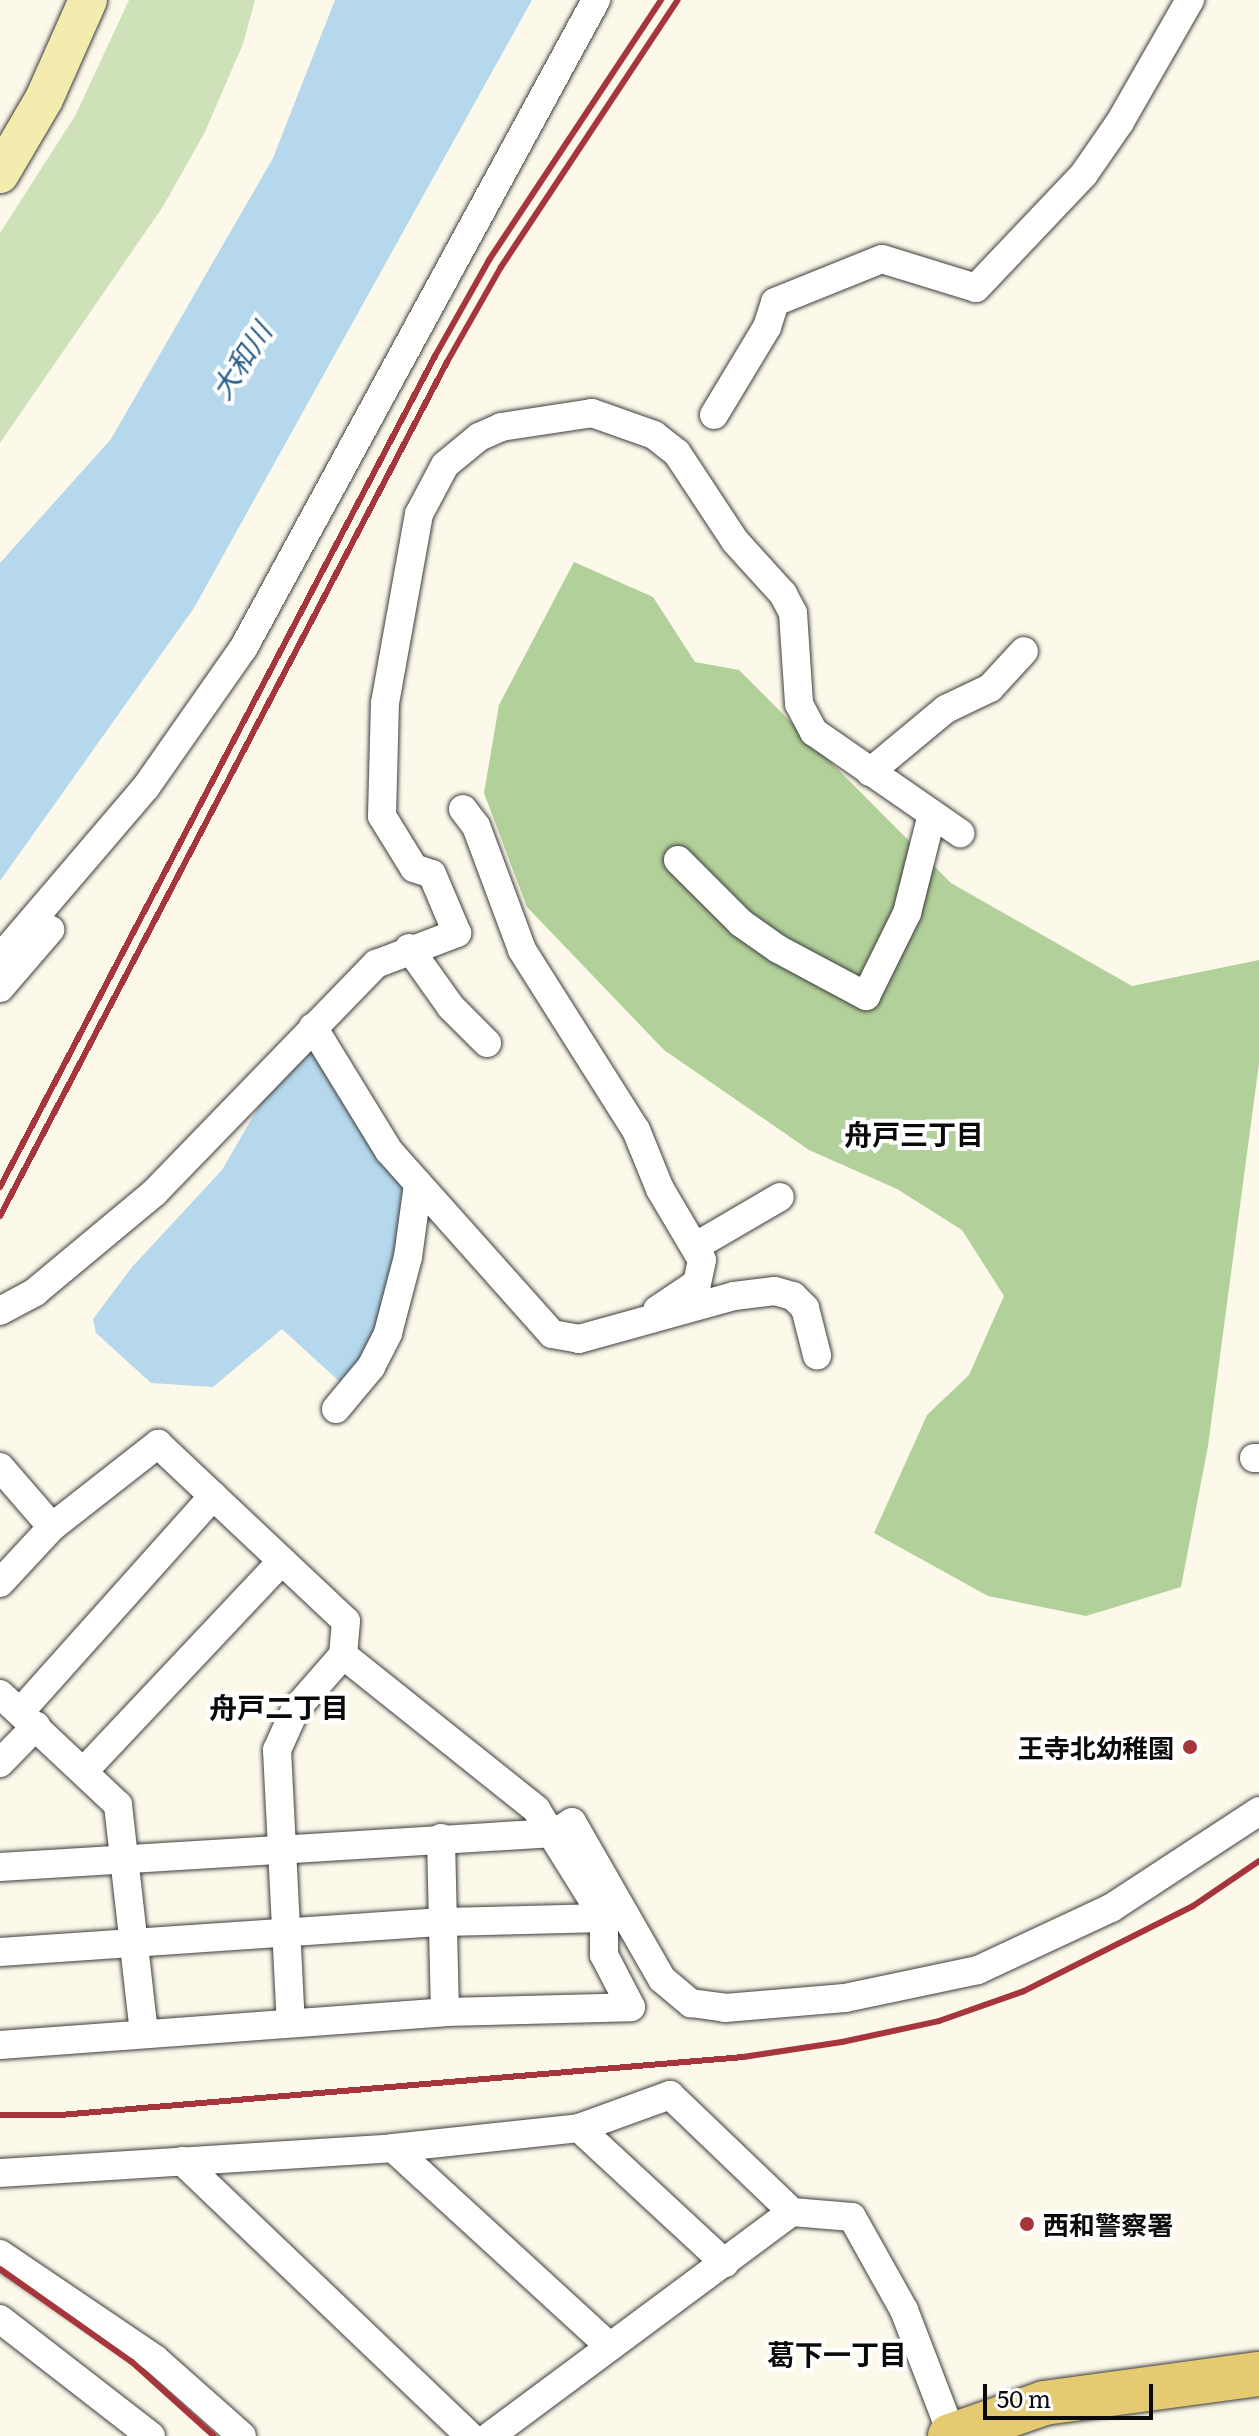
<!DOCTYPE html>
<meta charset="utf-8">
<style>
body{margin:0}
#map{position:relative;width:1259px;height:2436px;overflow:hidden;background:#fcf9ea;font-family:Literata,"Noto Sans JP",serif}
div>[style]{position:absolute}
.green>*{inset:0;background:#cee1b9}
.forest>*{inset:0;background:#b2d09a}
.water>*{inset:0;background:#b6d8ec}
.roads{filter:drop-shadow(0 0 2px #3d3d3d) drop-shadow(0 0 2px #3d3d3d)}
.street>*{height:28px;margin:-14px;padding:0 14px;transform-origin:14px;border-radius:14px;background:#fff}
.secondary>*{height:38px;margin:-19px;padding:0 19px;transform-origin:19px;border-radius:19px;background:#f3ecae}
.primary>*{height:44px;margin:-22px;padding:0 22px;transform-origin:22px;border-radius:22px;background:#e5ca71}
.rail>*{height:6px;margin:-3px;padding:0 3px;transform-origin:3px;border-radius:3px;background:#a6363b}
.dots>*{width:22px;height:22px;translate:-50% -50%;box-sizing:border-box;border:4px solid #fff;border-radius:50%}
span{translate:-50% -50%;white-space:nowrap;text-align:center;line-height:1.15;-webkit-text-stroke:8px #fff;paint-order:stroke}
.poi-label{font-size:26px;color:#0a0a0a;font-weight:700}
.right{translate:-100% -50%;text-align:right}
.left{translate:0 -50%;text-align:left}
.water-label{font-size:28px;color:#265d89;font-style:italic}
.neighbourhood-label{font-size:28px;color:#0a0a0a;font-weight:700}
.scale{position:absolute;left:983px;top:2384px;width:170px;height:36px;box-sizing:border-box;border:4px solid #0a0a0a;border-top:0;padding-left:10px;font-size:24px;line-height:28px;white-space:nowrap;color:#0a0a0a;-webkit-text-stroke:6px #fff;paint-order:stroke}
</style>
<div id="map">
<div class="green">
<div style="clip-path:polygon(129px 0,255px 0,243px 44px,204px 134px,162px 208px,0 443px,0 233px,75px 116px)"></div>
</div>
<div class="forest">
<div style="clip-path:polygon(574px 562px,653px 597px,695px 662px,739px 670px,951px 883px,1132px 986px,1259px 960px,1259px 1063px,1208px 1446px,1181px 1587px,1086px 1616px,988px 1596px,874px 1533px,927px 1415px,969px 1375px,1004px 1296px,962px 1230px,897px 1189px,809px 1150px,664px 1050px,527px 907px,484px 793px,499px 705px)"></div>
</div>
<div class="water">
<div style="clip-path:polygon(335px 0,532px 0,194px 608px,0 881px,0 563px,111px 439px,273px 158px)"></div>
<div style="clip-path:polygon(309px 1047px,408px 1188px,396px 1275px,372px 1350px,341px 1383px,282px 1329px,213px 1387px,151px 1383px,96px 1333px,93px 1319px,132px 1267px,222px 1170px,262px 1101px)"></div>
</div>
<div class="roads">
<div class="street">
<div style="left:714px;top:415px;width:103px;rotate:-58.9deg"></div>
<div style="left:767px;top:327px;width:26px;rotate:-72deg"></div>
<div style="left:775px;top:302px;width:115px;rotate:-21.9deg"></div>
<div style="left:882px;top:259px;width:98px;rotate:17.1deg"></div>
<div style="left:976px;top:288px;width:157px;rotate:-46.5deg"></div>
<div style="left:1084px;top:174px;width:63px;rotate:-55.3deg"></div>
<div style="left:1120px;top:122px;width:141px;rotate:-60.2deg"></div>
<div style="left:870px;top:772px;width:99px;rotate:-39.7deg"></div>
<div style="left:946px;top:709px;width:49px;rotate:-25.5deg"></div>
<div style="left:990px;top:688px;width:50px;rotate:-47.4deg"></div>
<div style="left:463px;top:809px;width:21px;rotate:53deg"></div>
<div style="left:476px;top:826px;width:132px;rotate:69.6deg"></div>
<div style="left:522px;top:950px;width:213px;rotate:57.7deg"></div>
<div style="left:636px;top:1130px;width:64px;rotate:67.9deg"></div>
<div style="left:660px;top:1189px;width:82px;rotate:59.4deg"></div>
<div style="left:702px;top:1260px;width:24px;rotate:102deg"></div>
<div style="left:697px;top:1283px;width:48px;rotate:146deg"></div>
<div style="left:678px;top:860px;width:89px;rotate:45deg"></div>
<div style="left:741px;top:923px;width:45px;rotate:35.1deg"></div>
<div style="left:778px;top:949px;width:100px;rotate:28.1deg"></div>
<div style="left:866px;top:996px;width:93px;rotate:-63.7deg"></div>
<div style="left:907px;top:913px;width:102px;rotate:-75.8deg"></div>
<div style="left:409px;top:948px;width:72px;rotate:54.6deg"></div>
<div style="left:451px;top:1007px;width:51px;rotate:45deg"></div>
<div style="left:0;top:958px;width:225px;rotate:-49.5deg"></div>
<div style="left:146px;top:787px;width:171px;rotate:-55deg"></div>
<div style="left:244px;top:647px;width:737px;rotate:-61.45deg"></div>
<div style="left:0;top:988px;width:77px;rotate:-49.2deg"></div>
<div style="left:313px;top:1027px;width:145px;rotate:58.5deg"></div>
<div style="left:389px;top:1151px;width:245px;rotate:48.3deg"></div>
<div style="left:552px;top:1334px;width:27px;rotate:10deg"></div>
<div style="left:579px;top:1339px;width:161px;rotate:-15.5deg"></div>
<div style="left:734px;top:1296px;width:41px;rotate:-7deg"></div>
<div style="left:775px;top:1291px;width:19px;rotate:16deg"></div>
<div style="left:793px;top:1296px;width:17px;rotate:45deg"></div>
<div style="left:805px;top:1308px;width:49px;rotate:75.7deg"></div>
<div style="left:696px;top:1246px;width:97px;rotate:-30.3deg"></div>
<div style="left:0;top:1311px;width:40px;rotate:-28deg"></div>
<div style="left:35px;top:1292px;width:156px;rotate:-39.8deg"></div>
<div style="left:155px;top:1192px;width:318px;rotate:-45.9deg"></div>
<div style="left:376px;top:964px;width:87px;rotate:-20.9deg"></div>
<div style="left:457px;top:933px;width:64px;rotate:-113deg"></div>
<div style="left:432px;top:874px;width:19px;rotate:-162deg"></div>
<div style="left:414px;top:868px;width:61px;rotate:-121.6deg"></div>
<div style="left:382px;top:816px;width:113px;rotate:-88.5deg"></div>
<div style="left:385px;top:703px;width:192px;rotate:-79.8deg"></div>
<div style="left:419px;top:514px;width:55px;rotate:-62deg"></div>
<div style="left:445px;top:465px;width:44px;rotate:-39.5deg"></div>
<div style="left:479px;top:437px;width:24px;rotate:-24deg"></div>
<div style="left:501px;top:427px;width:92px;rotate:-8.7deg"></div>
<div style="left:592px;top:413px;width:66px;rotate:19.5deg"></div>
<div style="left:654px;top:435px;width:29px;rotate:38deg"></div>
<div style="left:677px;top:453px;width:105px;rotate:56.6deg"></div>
<div style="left:735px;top:541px;width:72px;rotate:47.8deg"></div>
<div style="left:783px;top:594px;width:21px;rotate:62deg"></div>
<div style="left:793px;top:613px;width:91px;rotate:86.2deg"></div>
<div style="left:799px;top:704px;width:32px;rotate:62deg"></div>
<div style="left:814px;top:732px;width:178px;rotate:34.7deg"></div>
<div style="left:336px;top:1409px;width:55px;rotate:-50.2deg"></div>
<div style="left:371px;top:1367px;width:38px;rotate:-63deg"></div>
<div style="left:388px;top:1333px;width:79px;rotate:-75.3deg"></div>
<div style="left:408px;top:1257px;width:74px;rotate:-82.2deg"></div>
<div style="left:1254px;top:1458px;width:5px"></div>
<div style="left:0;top:1467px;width:79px;rotate:49.1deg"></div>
<div style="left:0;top:1583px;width:76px;rotate:-47.1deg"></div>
<div style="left:52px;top:1527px;width:135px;rotate:-38.1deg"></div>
<div style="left:158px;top:1444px;width:258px;rotate:43.3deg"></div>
<div style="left:346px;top:1621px;width:34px;rotate:95deg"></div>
<div style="left:343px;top:1655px;width:73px;rotate:131.1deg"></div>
<div style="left:295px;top:1710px;width:44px;rotate:114.2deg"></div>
<div style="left:277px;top:1750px;width:273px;rotate:87.1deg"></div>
<div style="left:0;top:1694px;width:162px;rotate:43.2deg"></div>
<div style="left:118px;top:1805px;width:230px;rotate:83.5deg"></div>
<div style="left:20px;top:1712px;width:290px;rotate:-48.2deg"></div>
<div style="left:0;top:1763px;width:52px;rotate:-45.8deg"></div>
<div style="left:85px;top:1770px;width:287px;rotate:-46.7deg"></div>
<div style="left:441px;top:1838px;width:174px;rotate:88.7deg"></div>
<div style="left:0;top:1867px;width:555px;rotate:-3.51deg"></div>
<div style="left:554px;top:1833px;width:21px;rotate:-31deg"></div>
<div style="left:572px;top:1822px;width:181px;rotate:60.2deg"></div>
<div style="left:662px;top:1979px;width:38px;rotate:40deg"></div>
<div style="left:691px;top:2003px;width:34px;rotate:8deg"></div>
<div style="left:725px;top:2008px;width:120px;rotate:-4.8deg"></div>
<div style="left:845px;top:1998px;width:136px;rotate:-11.9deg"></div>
<div style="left:978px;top:1970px;width:147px;rotate:-25deg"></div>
<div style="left:1111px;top:1908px;width:177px;rotate:-33.2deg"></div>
<div style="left:0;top:1952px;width:443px;rotate:-3.9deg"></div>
<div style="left:442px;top:1922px;width:162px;rotate:-1.4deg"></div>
<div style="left:0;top:2045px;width:446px;rotate:-4.2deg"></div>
<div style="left:445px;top:2012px;width:186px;rotate:-1.5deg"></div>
<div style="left:631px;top:2007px;width:59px;rotate:-117.4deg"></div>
<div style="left:604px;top:1955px;width:37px;rotate:-90deg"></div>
<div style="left:604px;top:1918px;width:128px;rotate:-122deg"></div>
<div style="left:536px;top:1809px;width:247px;rotate:-141.4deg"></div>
<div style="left:579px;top:2128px;width:199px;rotate:42.8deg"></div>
<div style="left:393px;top:2148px;width:292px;rotate:42.5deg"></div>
<div style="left:182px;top:2161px;width:398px;rotate:43.7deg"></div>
<div style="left:0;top:2173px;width:394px;rotate:-3.6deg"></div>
<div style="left:393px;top:2148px;width:187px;rotate:-6.1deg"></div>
<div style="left:579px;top:2128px;width:97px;rotate:-19.9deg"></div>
<div style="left:670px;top:2095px;width:169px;rotate:43.8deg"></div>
<div style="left:792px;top:2212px;width:60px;rotate:4.8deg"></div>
<div style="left:852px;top:2217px;width:107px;rotate:60.8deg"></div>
<div style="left:904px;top:2310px;width:134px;rotate:69deg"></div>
<div style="left:0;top:2254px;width:187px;rotate:34.1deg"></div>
<div style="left:155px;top:2359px;width:116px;rotate:41.5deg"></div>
<div style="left:0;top:2319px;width:191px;rotate:37.8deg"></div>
<div style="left:490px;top:2436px;width:376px;rotate:-36.6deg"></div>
</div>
<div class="secondary">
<div style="left:0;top:174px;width:87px;rotate:-59.6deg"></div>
<div style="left:44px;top:99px;width:108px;rotate:-66deg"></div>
</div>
<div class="primary">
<div style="left:950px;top:2436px;width:100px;rotate:-19.3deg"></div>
<div style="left:1044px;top:2403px;width:217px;rotate:-7.7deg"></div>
</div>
</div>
<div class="rail">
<div style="left:0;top:1187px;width:938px;rotate:-62.37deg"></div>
<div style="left:435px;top:356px;width:110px;rotate:-60.6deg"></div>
<div style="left:489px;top:260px;width:312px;rotate:-56.5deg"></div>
<div style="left:0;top:1216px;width:964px;rotate:-62.37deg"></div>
<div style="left:447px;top:362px;width:109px;rotate:-60.4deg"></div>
<div style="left:501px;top:267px;width:320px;rotate:-56.5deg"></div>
<div style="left:0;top:2115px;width:60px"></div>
<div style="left:60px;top:2115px;width:685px;rotate:-4.85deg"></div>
<div style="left:743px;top:2057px;width:100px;rotate:-8.6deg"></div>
<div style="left:842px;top:2042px;width:99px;rotate:-12.2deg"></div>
<div style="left:939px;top:2021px;width:90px;rotate:-19.4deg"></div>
<div style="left:1024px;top:1991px;width:189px;rotate:-26.7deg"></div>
<div style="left:1193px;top:1906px;width:80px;rotate:-34.3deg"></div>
<div style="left:0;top:2269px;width:161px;rotate:35.2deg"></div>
<div style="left:132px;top:2362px;width:110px;rotate:42.1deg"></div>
</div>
<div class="dots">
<div style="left:1190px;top:1747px;background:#a6363b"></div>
<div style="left:1027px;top:2224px;background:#a6363b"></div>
</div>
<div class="poi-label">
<span class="right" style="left:1174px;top:1747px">王寺北幼稚園</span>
<span class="left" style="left:1043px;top:2224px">西和警察署</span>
</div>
<div class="water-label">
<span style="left:240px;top:360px;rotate:-57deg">大和川</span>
</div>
<div class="neighbourhood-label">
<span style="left:914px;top:1133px">舟戸三丁目</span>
<span style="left:279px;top:1706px">舟戸二丁目</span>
<span style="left:837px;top:2353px">葛下一丁目</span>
</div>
<div class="scale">50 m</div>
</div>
